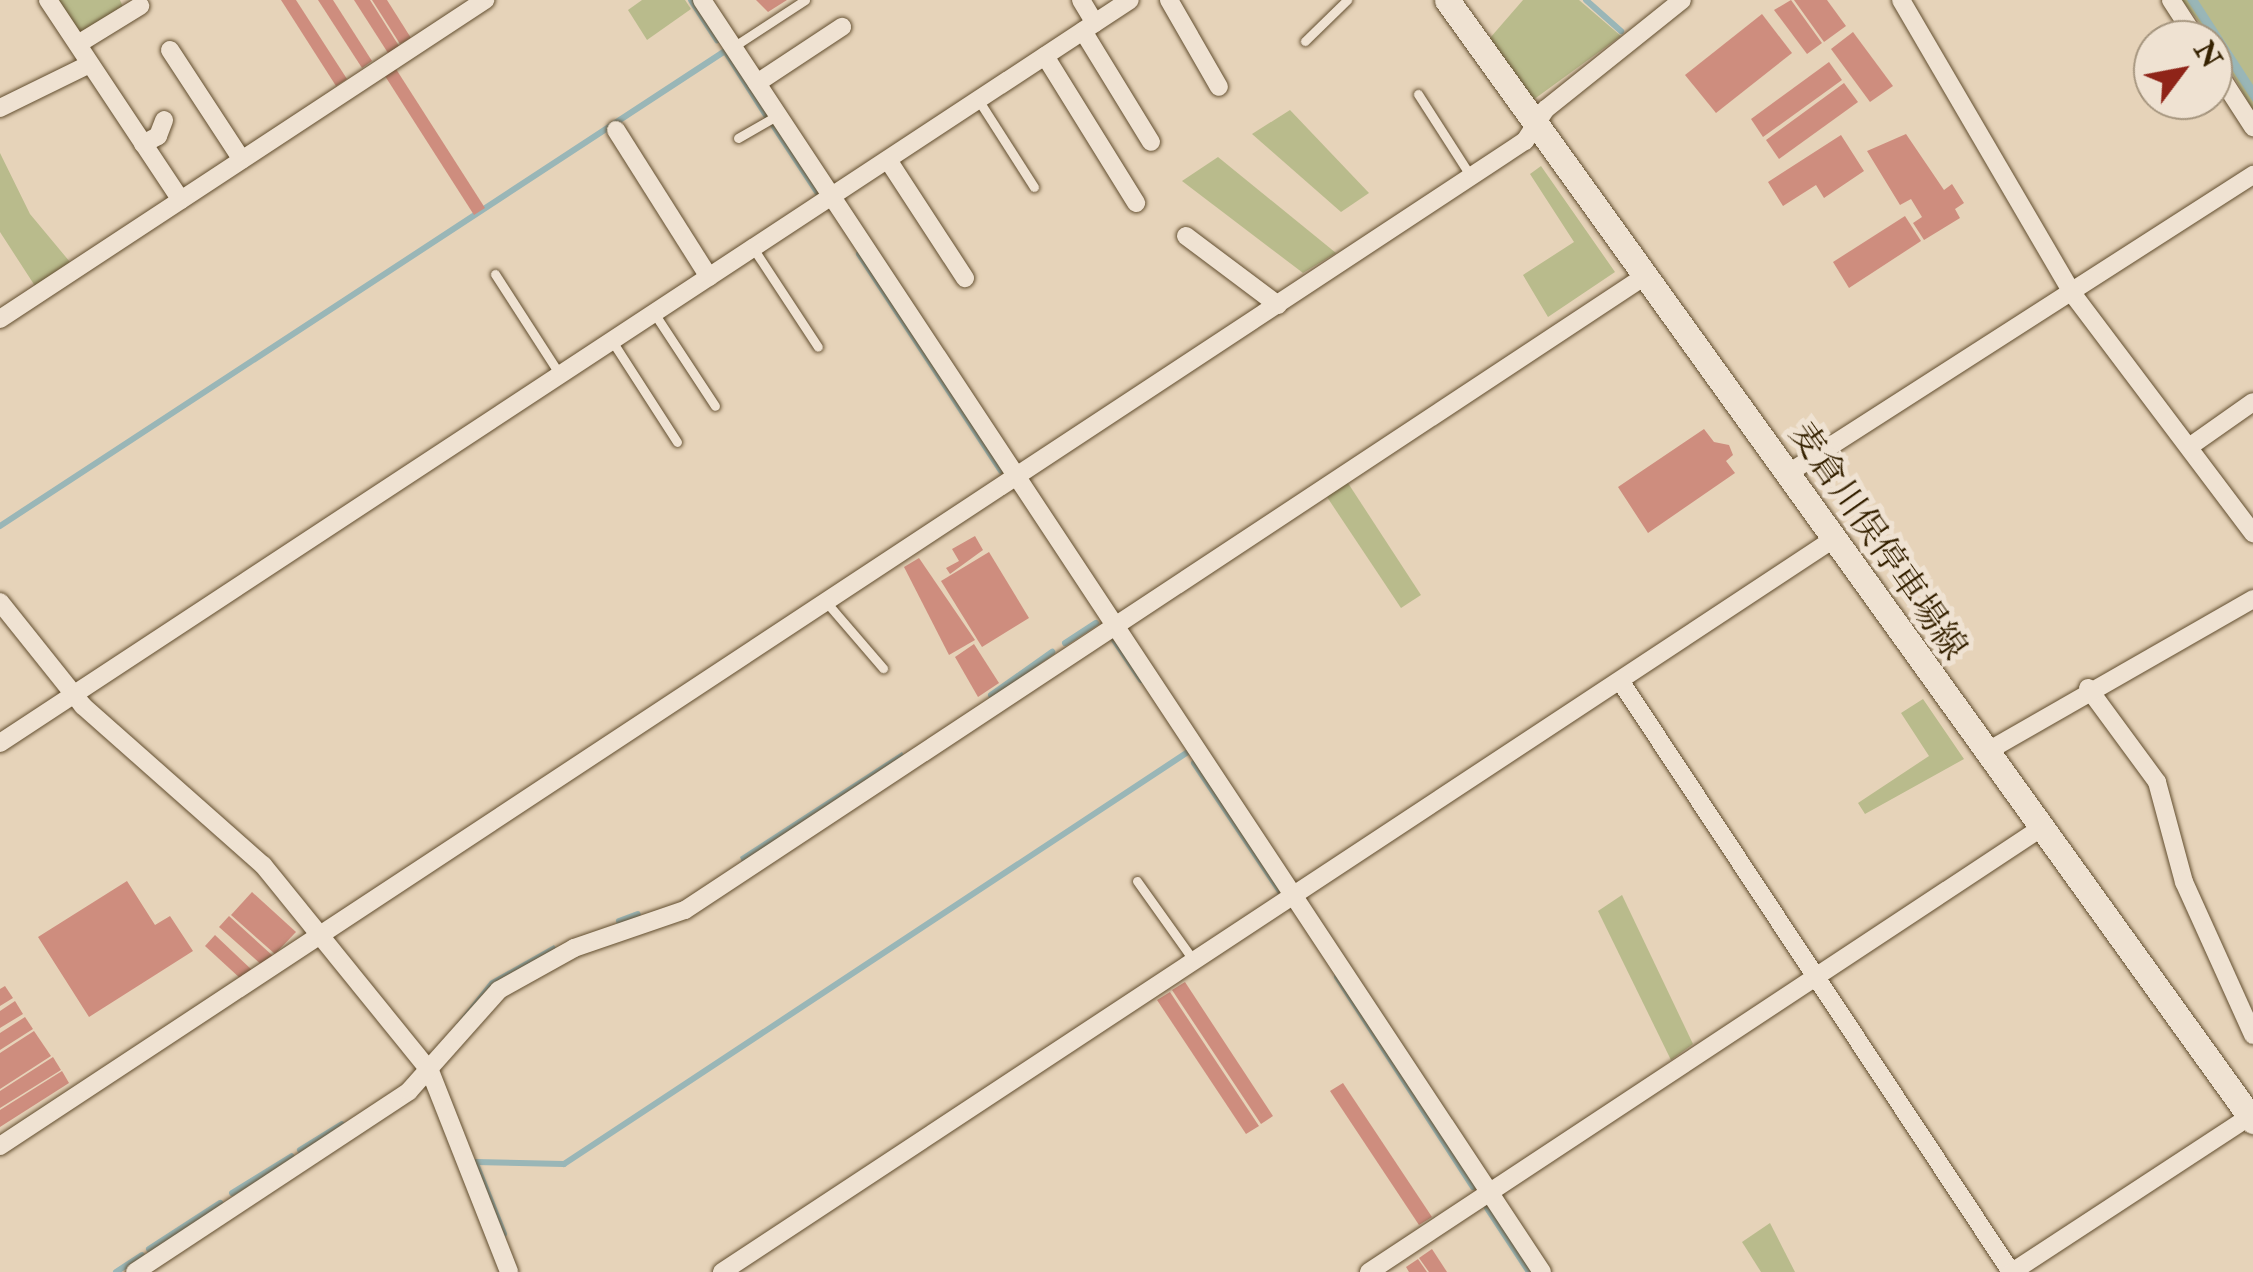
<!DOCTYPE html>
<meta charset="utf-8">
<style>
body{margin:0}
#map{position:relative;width:2253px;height:1272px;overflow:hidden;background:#e6d3b9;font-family:"IM FELL Double Pica","Noto Serif JP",serif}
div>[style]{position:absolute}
.green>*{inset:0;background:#b9bb8c}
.water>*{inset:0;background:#99b6b7}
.stream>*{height:6px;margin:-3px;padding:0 3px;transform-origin:3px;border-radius:3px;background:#99b6b7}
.building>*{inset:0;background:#ce8d7e}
.roads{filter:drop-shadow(0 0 2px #624e2f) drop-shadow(0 0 2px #624e2f)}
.service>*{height:9px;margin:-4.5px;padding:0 4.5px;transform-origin:4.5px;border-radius:4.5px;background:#efe2d2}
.minor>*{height:18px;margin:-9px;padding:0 9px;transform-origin:9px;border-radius:9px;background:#efe2d2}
.secondary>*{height:25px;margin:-12.5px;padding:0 12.5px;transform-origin:12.5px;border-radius:12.5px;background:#efe2d2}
span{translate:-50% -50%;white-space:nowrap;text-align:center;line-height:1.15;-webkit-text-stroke:10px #efe2d2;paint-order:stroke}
.street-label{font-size:35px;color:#362201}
.north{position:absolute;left:2133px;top:20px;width:100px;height:100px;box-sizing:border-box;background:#efe2d2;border:2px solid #a5957e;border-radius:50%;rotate:58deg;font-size:28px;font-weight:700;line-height:40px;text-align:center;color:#362201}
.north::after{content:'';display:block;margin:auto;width:35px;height:45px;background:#8f2418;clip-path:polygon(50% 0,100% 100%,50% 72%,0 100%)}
</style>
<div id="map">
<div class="green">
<div style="clip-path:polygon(59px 0,120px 0,123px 7px,81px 34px)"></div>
<div style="clip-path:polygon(642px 0,685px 0,691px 9px,647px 40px,628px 10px)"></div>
<div style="clip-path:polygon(1523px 0,1579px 0,1621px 36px,1533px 100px,1490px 38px)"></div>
<div style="clip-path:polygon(2182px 0,2253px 0,2253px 110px,2213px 40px)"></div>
<div style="clip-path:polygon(1290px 110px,1369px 193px,1341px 212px,1252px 134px)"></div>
<div style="clip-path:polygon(0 153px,30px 214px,70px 262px,35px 286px,0 232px)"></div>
<div style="clip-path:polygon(1218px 157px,1336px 253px,1303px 273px,1182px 181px)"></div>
<div style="clip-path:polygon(1541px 166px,1615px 272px,1548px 317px,1523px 275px,1574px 242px,1530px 174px)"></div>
<div style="clip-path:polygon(1346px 480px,1421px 595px,1401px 608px,1325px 494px)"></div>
<div style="clip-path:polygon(1923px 699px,1964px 759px,1865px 814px,1858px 803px,1929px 756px,1901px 713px)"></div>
<div style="clip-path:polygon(1622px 895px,1693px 1044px,1671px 1060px,1598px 911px)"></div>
<div style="clip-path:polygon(1770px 1223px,1795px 1272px,1761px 1272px,1742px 1242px)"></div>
</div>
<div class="water">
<div style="clip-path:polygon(2187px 0,2198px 0,2253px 85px,2253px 102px)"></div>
<div style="clip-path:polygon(902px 752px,905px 757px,742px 862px,740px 857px)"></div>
<div style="clip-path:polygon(554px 945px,556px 948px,442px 1042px,490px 981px)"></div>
</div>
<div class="stream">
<div style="left:691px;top:0;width:48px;rotate:57deg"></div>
<div style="left:1586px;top:0;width:47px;rotate:41.5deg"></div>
<div style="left:773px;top:125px;width:80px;rotate:56.7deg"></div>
<div style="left:859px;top:254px;width:259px;rotate:56.8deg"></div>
<div style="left:0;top:526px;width:867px;rotate:-33.23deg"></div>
<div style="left:725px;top:51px;width:76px;rotate:57.4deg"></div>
<div style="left:1112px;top:637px;width:52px;rotate:56deg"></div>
<div style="left:1065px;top:643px;width:37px;rotate:-33deg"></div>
<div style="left:991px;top:695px;width:75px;rotate:-35.2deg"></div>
<div style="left:1194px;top:763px;width:156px;rotate:56.2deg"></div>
<div style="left:619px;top:921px;width:20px;rotate:-20deg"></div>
<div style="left:1337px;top:977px;width:250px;rotate:57.1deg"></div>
<div style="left:300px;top:1150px;width:49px;rotate:-31.8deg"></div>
<div style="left:475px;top:1162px;width:89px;rotate:1.3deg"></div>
<div style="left:564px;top:1164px;width:748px;rotate:-33.44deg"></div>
<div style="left:477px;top:1166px;width:73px;rotate:68.3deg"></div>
<div style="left:232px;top:1193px;width:70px;rotate:-31.7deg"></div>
<div style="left:1487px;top:1208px;width:77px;rotate:56.7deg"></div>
<div style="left:149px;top:1249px;width:85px;rotate:-32.9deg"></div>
<div style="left:116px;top:1272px;width:31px;rotate:-33deg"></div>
</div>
<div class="building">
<div style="clip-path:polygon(281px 0,296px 0,347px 79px,336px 86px)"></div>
<div style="clip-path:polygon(318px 0,333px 0,372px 61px,362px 68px)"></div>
<div style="clip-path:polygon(354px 0,370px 0,399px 46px,388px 53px)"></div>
<div style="clip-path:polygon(372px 0,387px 0,411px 38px,400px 44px)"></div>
<div style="clip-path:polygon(756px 0,787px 0,768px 12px)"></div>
<div style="clip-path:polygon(1791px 0,1822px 43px,1807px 54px,1774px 10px)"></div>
<div style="clip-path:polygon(1794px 0,1827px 0,1846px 26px,1824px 42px)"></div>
<div style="clip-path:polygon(1762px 14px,1792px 53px,1716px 113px,1685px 75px)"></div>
<div style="clip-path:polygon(1853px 32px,1893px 86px,1870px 102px,1831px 49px)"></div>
<div style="clip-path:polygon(1829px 62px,1842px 80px,1763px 137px,1751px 119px)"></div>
<div style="clip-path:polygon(396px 69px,485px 208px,474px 215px,385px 76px)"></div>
<div style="clip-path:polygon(1844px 83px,1858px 102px,1779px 159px,1766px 140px)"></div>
<div style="clip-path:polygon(1906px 134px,1944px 190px,1952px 184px,1964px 203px,1955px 209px,1960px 218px,1924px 240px,1913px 223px,1922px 217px,1911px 199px,1900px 205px,1867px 151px)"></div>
<div style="clip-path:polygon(1841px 135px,1864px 171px,1824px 198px,1816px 185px,1783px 206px,1768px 182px)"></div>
<div style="clip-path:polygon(1905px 216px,1921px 241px,1849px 288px,1833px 262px)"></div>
<div style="clip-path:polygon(1704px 429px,1714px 442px,1729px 445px,1733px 455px,1726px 461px,1735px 473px,1648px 533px,1618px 487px)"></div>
<div style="clip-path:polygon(975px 536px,983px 550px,950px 574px,946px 568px,959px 561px,952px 549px)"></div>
<div style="clip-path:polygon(989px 552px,1029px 618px,982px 647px,941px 581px)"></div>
<div style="clip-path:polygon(919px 558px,975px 640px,949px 655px,904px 567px)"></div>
<div style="clip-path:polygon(974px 644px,999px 683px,978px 697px,955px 657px)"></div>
<div style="clip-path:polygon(127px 881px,155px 925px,170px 916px,193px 951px,89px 1017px,38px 937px)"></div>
<div style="clip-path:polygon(252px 892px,296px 932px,275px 954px,231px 915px)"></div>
<div style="clip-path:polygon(229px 916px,273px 956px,263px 966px,219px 927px)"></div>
<div style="clip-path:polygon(215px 935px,253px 971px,241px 979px,205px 946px)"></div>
<div style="clip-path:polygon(1185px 982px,1273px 1116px,1261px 1124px,1172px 990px)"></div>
<div style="clip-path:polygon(5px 986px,13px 998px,0 1006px,0 989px)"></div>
<div style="clip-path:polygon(1170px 992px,1259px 1126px,1246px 1134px,1157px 1000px)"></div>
<div style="clip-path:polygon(15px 1001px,23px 1014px,0 1028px,0 1011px)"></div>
<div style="clip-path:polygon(25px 1017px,33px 1029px,0 1050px,0 1033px)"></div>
<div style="clip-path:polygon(34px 1031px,51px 1056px,0 1089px,0 1053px)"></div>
<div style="clip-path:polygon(53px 1057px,61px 1070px,0 1108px,0 1091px)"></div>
<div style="clip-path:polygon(62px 1071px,69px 1083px,0 1127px,0 1110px)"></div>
<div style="clip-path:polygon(1343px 1083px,1432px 1217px,1419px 1225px,1330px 1091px)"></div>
<div style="clip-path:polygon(1432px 1249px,1447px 1272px,1429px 1272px,1419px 1258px)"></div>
<div style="clip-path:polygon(1418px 1259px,1427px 1272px,1409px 1272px,1406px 1267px)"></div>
</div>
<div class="roads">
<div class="service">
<div style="left:1305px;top:41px;width:59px;rotate:-44.3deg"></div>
<div style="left:733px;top:47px;width:86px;rotate:-33.1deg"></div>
<div style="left:1418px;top:94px;width:96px;rotate:57.3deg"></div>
<div style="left:979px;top:101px;width:102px;rotate:57.4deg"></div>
<div style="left:738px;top:138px;width:46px;rotate:-29.9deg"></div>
<div style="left:753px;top:248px;width:118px;rotate:56.7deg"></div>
<div style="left:495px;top:274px;width:120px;rotate:57.2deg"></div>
<div style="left:654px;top:313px;width:111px;rotate:56.7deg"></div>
<div style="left:612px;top:341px;width:120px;rotate:57.2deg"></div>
<div style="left:827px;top:603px;width:86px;rotate:49.3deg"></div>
<div style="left:1137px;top:881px;width:98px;rotate:54.5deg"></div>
</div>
<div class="minor">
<div style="left:48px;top:0;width:240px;rotate:56.4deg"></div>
<div style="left:702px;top:0;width:1524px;rotate:56.56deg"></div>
<div style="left:1081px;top:0;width:27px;rotate:59deg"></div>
<div style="left:1169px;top:0;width:100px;rotate:60.1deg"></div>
<div style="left:1901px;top:0;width:339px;rotate:59.7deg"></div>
<div style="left:2072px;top:293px;width:301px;rotate:53deg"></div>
<div style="left:2171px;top:0;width:48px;rotate:57deg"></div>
<div style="left:1083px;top:31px;width:130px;rotate:58.5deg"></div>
<div style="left:78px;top:44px;width:73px;rotate:-31.5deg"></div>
<div style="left:170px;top:50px;width:131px;rotate:56.8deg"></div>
<div style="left:1045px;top:56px;width:173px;rotate:58.2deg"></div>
<div style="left:2213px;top:65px;width:74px;rotate:57.2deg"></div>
<div style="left:757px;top:83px;width:102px;rotate:-33.4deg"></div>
<div style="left:0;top:108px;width:100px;rotate:-26.1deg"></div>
<div style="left:616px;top:130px;width:174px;rotate:57.7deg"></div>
<div style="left:143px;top:144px;width:17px;rotate:-28deg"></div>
<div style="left:158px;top:136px;width:17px;rotate:-69deg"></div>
<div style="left:888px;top:160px;width:141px;rotate:56.9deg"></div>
<div style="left:1186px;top:236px;width:115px;rotate:36.9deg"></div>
<div style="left:0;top:319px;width:581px;rotate:-33.33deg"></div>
<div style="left:2189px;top:447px;width:78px;rotate:-35.1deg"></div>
<div style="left:1787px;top:474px;width:554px;rotate:-32.69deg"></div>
<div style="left:0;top:602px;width:133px;rotate:51.4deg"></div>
<div style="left:83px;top:706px;width:240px;rotate:41.5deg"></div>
<div style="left:263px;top:865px;width:265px;rotate:51deg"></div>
<div style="left:430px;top:1071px;width:216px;rotate:68.5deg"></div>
<div style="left:1621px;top:682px;width:707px;rotate:56.53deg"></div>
<div style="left:2088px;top:688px;width:117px;rotate:53.7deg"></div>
<div style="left:2157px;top:782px;width:104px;rotate:74.9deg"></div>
<div style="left:2184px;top:882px;width:168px;rotate:65.7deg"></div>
<div style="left:0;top:743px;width:1352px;rotate:-33.33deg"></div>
<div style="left:1986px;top:752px;width:308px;rotate:-29.8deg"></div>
<div style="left:0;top:1146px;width:1826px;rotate:-33.39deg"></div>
<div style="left:1525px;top:141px;width:38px;rotate:-57deg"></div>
<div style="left:1546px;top:109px;width:174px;rotate:-38.7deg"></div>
<div style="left:135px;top:1272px;width:328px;rotate:-33.4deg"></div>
<div style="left:409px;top:1091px;width:135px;rotate:-48.3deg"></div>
<div style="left:499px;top:990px;width:86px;rotate:-29.2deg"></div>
<div style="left:574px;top:948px;width:117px;rotate:-18.9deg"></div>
<div style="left:685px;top:910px;width:1150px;rotate:-33.44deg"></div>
<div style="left:722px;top:1272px;width:1330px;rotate:-33.4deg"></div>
<div style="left:1369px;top:1272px;width:805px;rotate:-33.45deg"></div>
<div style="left:2012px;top:1272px;width:285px;rotate:-33.2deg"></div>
</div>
<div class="secondary">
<div style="left:1447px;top:0;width:1381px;rotate:54.28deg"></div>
</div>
</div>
<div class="street-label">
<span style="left:1878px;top:541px;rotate:55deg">麦倉川俣停車場線</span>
</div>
<div class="north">N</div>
</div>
